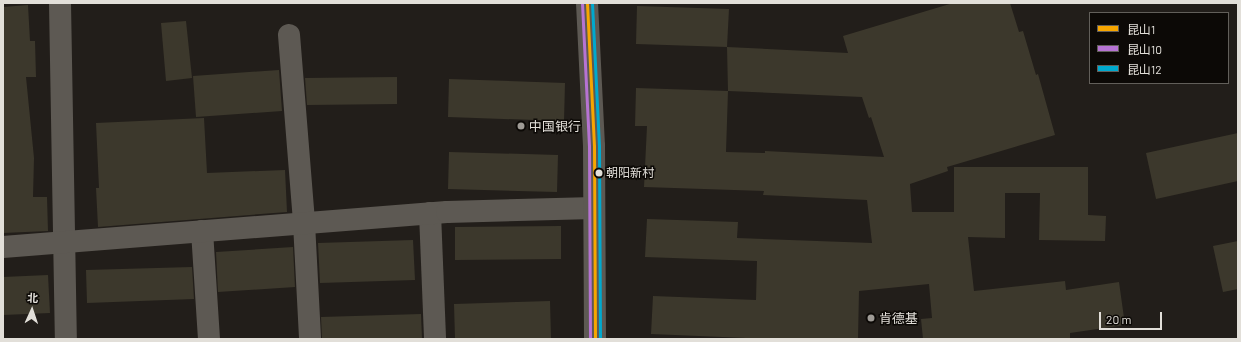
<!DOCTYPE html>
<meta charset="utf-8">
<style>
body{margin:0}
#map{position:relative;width:1241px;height:342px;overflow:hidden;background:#221e1a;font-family:Barlow,"Noto Sans SC",sans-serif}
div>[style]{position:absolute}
.building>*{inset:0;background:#3c382c}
.minor>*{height:22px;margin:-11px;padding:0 11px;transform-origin:11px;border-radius:11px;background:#5d5953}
.tertiary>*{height:22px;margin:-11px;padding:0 11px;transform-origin:11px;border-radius:11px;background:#5d5953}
.bus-1>*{height:3px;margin:-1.5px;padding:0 1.5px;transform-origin:1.5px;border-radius:1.5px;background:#f7a600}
.bus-2>*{height:3px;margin:-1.5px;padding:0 1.5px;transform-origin:1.5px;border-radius:1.5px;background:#b673d3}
.bus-3>*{height:3px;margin:-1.5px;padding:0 1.5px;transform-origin:1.5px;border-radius:1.5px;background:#00a9ce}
.dots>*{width:11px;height:11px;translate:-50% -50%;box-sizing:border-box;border:2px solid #0c0906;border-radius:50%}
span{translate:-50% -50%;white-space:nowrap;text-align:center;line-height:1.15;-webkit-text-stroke:3px #0c0906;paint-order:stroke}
.bus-label{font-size:12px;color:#e2dfd9}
.left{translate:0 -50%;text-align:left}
.poi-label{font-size:13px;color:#e2dfd9}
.frame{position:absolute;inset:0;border:4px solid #e2dfd9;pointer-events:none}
.legend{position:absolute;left:1089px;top:12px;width:140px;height:72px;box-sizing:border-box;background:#0c0906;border:1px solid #625f5a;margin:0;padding:5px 7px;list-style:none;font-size:12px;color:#e2dfd9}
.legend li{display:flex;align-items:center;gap:8px;height:20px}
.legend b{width:20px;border:1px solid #625f5a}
.north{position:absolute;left:12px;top:290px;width:40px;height:40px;-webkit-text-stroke:3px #0c0906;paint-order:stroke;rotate:3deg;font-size:11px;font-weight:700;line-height:16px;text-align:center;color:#e2dfd9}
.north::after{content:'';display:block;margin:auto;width:14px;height:18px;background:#e2dfd9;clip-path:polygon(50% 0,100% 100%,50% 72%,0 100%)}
.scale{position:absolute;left:1099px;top:312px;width:63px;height:18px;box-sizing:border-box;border:2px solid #e2dfd9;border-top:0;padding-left:5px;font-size:12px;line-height:14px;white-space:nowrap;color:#e2dfd9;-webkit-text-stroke:3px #0c0906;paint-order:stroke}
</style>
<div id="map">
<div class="building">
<div style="clip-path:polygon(evenodd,953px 3px,1010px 3px,1019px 32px,1023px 31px,1036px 75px,1038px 74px,1055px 135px,947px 167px,948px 171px,910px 184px,912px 212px,954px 212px,954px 167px,1088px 167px,1088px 215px,1106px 216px,1105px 241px,1039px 240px,1040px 193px,1005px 193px,1005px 238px,968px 237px,974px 291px,1065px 281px,1066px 290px,1119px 282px,1125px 325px,1070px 333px,1070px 339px,923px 339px,921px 319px,932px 318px,929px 284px,859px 291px,858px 339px,773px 339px,651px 334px,653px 296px,756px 300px,757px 261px,645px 257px,647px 219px,738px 222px,737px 238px,872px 243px,867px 200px,763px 195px,764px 191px,644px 187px,647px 126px,635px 126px,636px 88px,728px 91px,727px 47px,848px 53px,843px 36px,953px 3px,728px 91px,862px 97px,869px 118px,871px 117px,884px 157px,765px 151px,765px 153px,726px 152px,728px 91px)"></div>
<div style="clip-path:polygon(28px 5px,30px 41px,35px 41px,36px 77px,26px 77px,34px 158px,33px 197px,47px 197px,48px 231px,3px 233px,3px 7px)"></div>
<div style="clip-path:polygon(637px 6px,729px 9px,727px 47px,636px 44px)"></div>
<div style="clip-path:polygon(186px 21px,192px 78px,166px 81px,161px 23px)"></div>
<div style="clip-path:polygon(279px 70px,282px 111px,196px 117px,193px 76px)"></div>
<div style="clip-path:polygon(397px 77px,397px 104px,307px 105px,305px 78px)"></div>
<div style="clip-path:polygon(449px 79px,565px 83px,564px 121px,448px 117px)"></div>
<div style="clip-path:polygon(204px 118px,207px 173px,285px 170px,287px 212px,98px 227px,96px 188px,99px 188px,96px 123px)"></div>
<div style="clip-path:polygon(1238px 133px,1238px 181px,1156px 199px,1146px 153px)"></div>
<div style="clip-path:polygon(449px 152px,558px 155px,557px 192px,448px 189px)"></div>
<div style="clip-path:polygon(561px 226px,561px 259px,455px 260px,455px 227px)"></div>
<div style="clip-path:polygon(413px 240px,415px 280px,320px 283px,318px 243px)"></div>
<div style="clip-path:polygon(1238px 241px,1238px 289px,1223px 292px,1213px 246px)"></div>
<div style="clip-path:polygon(293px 247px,295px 287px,218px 292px,216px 252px)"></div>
<div style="clip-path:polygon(192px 267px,194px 299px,87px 303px,86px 270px)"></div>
<div style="clip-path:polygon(48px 275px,50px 313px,3px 315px,3px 277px)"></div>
<div style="clip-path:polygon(550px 301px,551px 338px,455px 339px,454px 304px)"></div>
<div style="clip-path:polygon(421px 314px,422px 339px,322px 339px,321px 317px)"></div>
</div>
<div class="minor">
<div style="left:60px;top:3px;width:336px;rotate:89deg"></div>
<div style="left:289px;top:35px;width:189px;rotate:85.4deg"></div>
<div style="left:304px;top:223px;width:116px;rotate:87deg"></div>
<div style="left:430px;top:213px;width:126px;rotate:87.7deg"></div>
<div style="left:202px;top:231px;width:108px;rotate:86.3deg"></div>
<div style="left:3px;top:247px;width:445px;rotate:-4.5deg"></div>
<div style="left:447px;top:212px;width:147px;rotate:-1.6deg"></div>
</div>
<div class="tertiary">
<div style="left:587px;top:3px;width:143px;rotate:87.2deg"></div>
<div style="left:594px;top:146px;width:193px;rotate:89.7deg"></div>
</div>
<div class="bus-1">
<div style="left:587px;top:3px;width:143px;rotate:87.2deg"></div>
<div style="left:594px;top:146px;width:193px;rotate:89.7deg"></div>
</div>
<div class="bus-2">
<div style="left:582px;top:3px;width:143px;rotate:87.2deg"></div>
<div style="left:589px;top:146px;width:193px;rotate:89.7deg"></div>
</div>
<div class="bus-3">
<div style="left:592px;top:3px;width:143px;rotate:87.2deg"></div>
<div style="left:599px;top:146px;width:193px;rotate:89.7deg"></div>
</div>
<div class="dots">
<div style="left:521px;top:126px;background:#9f9b96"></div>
<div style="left:599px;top:173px;background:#e2dfd9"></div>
<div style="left:871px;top:318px;background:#9f9b96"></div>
</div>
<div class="bus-label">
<span class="left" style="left:606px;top:173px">朝阳新村</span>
</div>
<div class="poi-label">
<span class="left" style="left:529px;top:126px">中国银行</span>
<span class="left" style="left:879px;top:318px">肯德基</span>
</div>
<div class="frame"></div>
<ul class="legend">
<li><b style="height:5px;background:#f7a600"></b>昆山1</li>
<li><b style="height:5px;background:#b673d3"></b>昆山10</li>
<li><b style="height:5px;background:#00a9ce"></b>昆山12</li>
</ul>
<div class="north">北</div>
<div class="scale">20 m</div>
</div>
